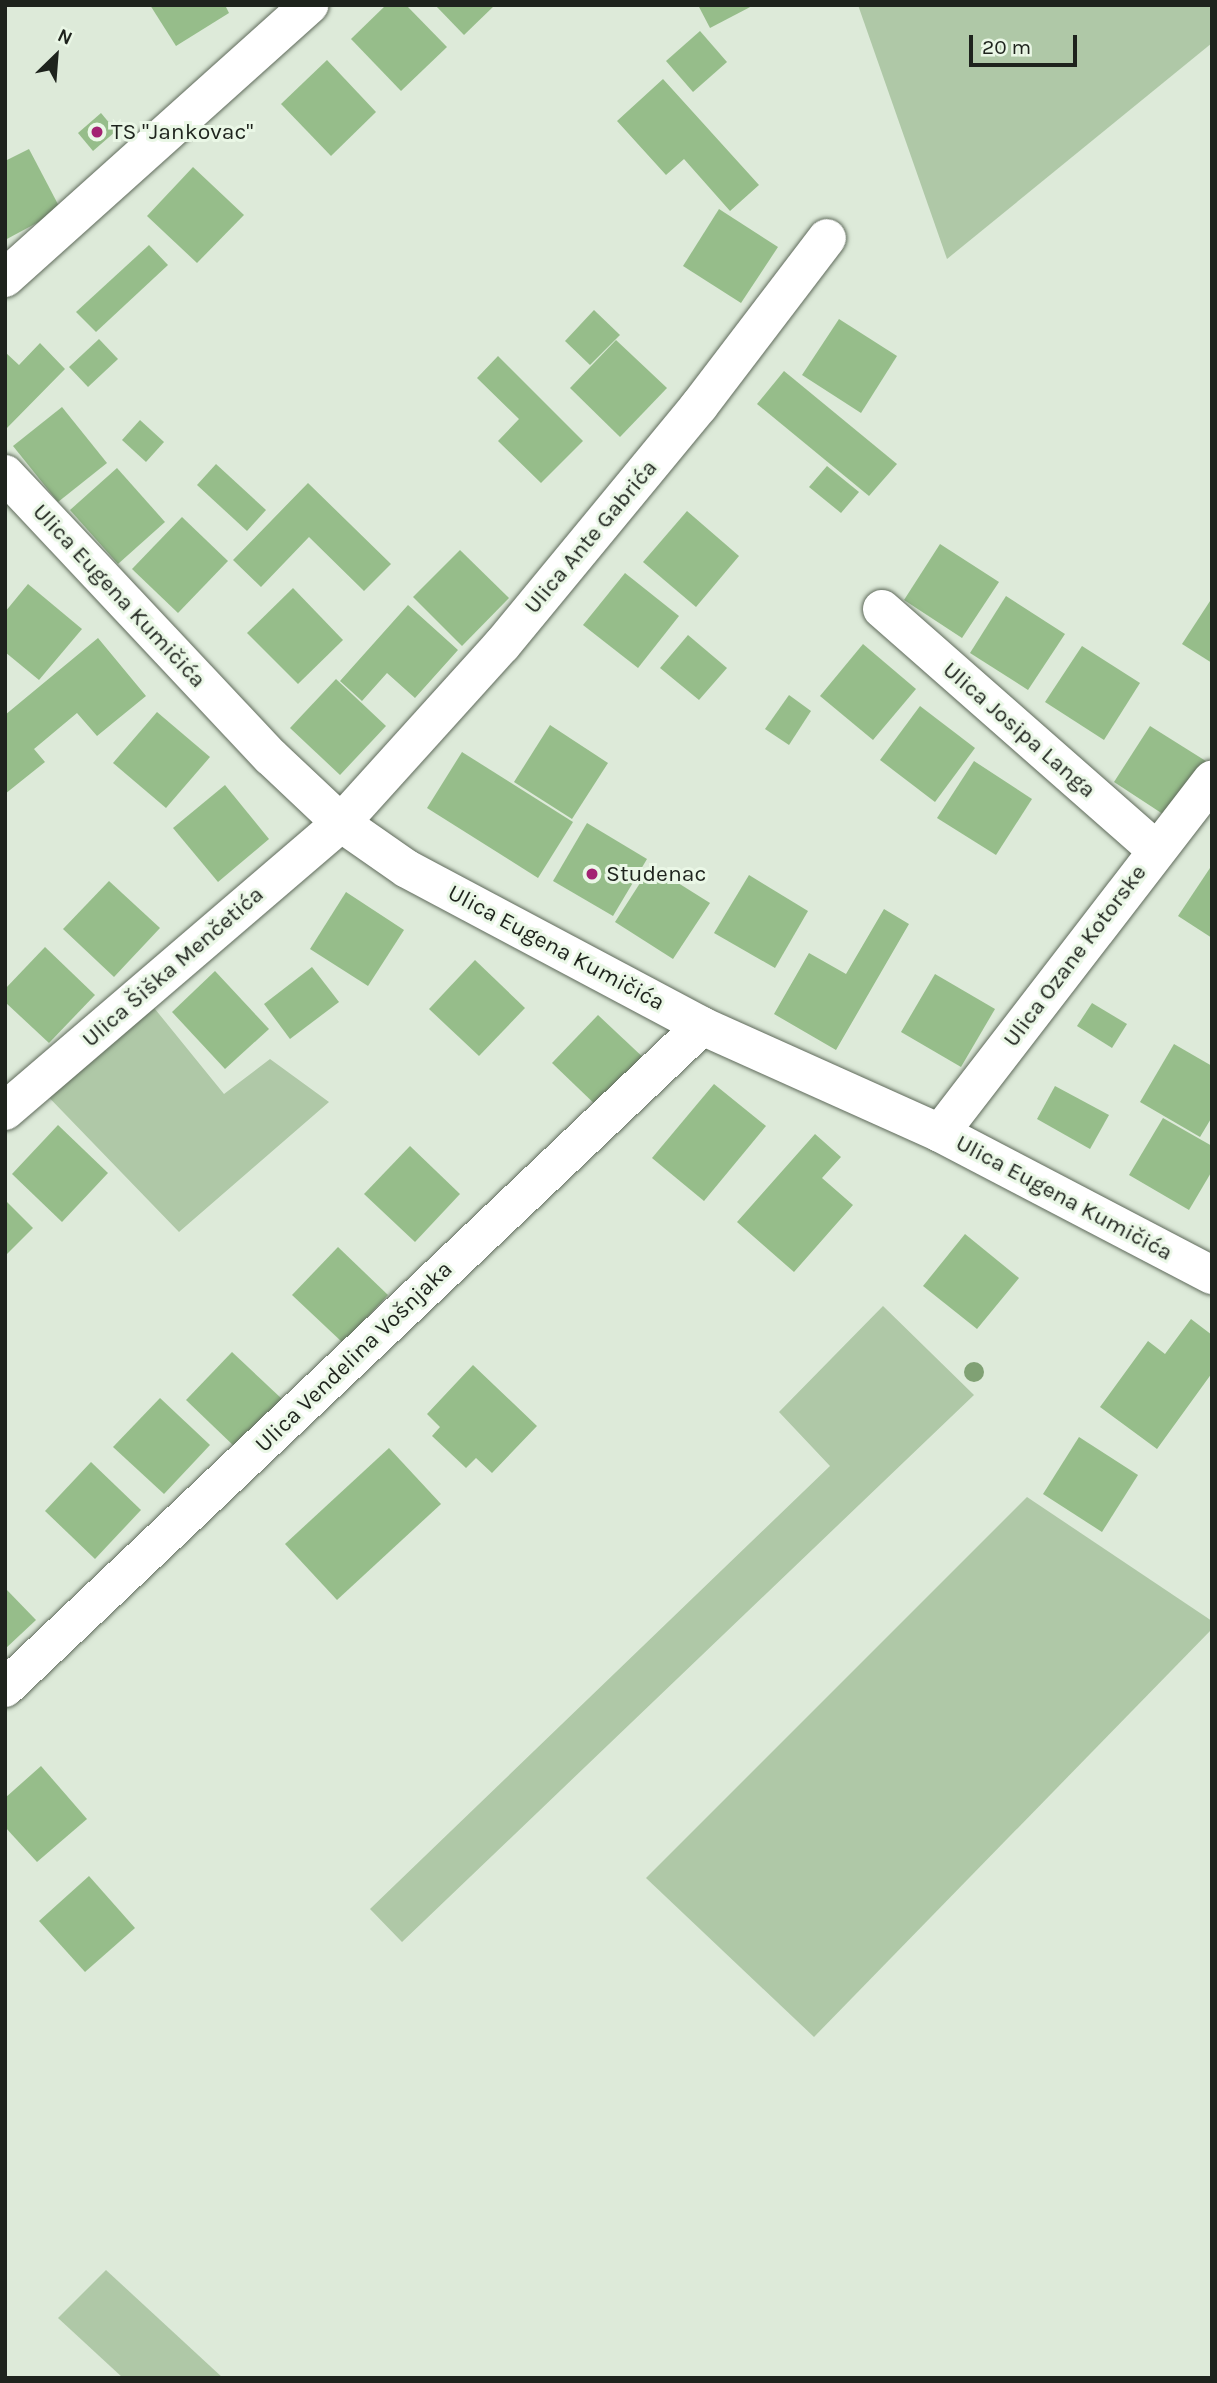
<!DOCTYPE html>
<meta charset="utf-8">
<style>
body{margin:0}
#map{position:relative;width:1217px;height:2383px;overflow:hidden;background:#ddead9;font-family:Karla,sans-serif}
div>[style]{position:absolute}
.green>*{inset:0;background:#afc8a7}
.building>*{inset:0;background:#96bd8a}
.roads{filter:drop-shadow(0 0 2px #5f6a5b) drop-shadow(0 0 2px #5f6a5b)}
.minor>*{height:38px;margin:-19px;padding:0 19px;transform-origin:19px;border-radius:19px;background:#fff}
.trees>*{width:20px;height:20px;margin:-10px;border-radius:50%;background:#80a174}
.dots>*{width:19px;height:19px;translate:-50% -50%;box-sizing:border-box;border:4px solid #eaf7e6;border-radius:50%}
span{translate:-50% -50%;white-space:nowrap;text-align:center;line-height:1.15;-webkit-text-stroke:6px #eaf7e6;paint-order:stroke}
.poi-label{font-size:23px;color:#1e231d}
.left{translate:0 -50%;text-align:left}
.street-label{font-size:23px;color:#1e231d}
.frame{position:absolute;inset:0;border:7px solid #1e231d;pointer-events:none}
.north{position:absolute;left:21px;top:21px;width:70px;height:70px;-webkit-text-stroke:5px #eaf7e6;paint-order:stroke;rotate:25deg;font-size:19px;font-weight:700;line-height:28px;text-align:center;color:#1e231d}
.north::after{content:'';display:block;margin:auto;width:24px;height:32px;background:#1e231d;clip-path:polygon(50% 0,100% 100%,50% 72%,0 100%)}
.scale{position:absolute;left:969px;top:35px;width:108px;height:32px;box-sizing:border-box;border:4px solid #1e231d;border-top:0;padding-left:9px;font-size:21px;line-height:24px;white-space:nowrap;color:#1e231d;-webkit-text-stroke:5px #eaf7e6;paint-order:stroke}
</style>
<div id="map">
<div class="green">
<div style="clip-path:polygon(858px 5px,1212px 5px,1212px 43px,947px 259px)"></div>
<div style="clip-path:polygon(142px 993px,224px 1094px,270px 1059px,329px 1102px,179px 1232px,36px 1084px)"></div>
<div style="clip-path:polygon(883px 1306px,974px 1395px,402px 1942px,370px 1909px,830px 1466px,779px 1412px)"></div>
<div style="clip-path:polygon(1027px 1497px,1212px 1621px,1212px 1629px,814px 2037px,646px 1878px)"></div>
<div style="clip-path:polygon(106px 2270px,223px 2378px,123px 2378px,58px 2318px)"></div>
</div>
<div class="building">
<div style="clip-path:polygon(150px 5px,225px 5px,229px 13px,176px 46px)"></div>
<div style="clip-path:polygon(386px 5px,406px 5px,447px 47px,401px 91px,351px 39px)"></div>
<div style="clip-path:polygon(435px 5px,495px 5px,464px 35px)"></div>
<div style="clip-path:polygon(698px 5px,754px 5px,710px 28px)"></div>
<div style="clip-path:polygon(700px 31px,727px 62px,693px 92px,666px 61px)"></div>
<div style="clip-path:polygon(327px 60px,376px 112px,331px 156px,281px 104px)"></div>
<div style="clip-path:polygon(663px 79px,759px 185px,730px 211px,684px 159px,666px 175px,617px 121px)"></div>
<div style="clip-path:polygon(101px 113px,116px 131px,93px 151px,78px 133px)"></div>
<div style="clip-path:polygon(29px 149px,61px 210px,5px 240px,5px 161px)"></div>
<div style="clip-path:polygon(193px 167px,244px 215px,197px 263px,147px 216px)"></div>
<div style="clip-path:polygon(719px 209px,778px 247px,741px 303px,683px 266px)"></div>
<div style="clip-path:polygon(149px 245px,168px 265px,96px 332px,76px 312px)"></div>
<div style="clip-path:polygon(594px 310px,620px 335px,590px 365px,565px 341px)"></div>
<div style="clip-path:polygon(839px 319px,897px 356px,861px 413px,802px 375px)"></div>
<div style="clip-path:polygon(99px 339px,118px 359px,88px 387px,69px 367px)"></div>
<div style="clip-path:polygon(616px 340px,667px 388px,620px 437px,570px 388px)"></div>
<div style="clip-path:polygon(40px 343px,65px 369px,5px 430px,5px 352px,19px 365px)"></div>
<div style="clip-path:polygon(498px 356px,583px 441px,541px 483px,498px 441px,519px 419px,477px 378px)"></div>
<div style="clip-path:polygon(784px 371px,897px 464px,869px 496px,757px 404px)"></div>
<div style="clip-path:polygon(62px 407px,107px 463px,58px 502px,13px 446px)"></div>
<div style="clip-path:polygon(140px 420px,164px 442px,146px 462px,122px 440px)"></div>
<div style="clip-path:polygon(216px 464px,266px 510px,247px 531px,197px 485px)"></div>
<div style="clip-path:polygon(827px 466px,859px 492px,841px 513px,809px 487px)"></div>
<div style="clip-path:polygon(117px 468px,165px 522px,118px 564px,70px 510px)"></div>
<div style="clip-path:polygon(308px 483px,391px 564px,364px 591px,309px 537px,261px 587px,233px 560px)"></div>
<div style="clip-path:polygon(687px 511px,739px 556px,696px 607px,643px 562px)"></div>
<div style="clip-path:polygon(182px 517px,228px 561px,178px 613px,132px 569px)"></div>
<div style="clip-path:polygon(940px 544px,999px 582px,962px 638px,904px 600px)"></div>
<div style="clip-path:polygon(460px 550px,509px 598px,462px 646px,413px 597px)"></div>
<div style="clip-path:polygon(625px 573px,679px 616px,638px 668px,583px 625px)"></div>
<div style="clip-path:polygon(28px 584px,82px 629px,39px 680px,5px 652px,5px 612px)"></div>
<div style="clip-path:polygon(293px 588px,343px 640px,298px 684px,247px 633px)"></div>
<div style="clip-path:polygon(1006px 596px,1065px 634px,1028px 690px,970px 653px)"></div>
<div style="clip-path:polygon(1212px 598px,1212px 663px,1182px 644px)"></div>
<div style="clip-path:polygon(408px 605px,458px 650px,415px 698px,387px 673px,362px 701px,340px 681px)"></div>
<div style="clip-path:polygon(688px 635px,727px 668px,699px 700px,660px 668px)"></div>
<div style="clip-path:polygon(98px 638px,146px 696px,97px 736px,77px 713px,34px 749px,45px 762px,5px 794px,5px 715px)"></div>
<div style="clip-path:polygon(863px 644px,916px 689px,873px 740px,820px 696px)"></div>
<div style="clip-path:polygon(1082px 646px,1140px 683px,1104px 740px,1045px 702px)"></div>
<div style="clip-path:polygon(336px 679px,386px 726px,340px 775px,290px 728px)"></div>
<div style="clip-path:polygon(789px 695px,811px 711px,789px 745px,765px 729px)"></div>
<div style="clip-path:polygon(920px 706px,975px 748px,935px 802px,880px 760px)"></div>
<div style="clip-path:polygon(157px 712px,210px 757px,166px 808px,113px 763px)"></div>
<div style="clip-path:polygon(550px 725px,608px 763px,572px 819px,514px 782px)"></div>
<div style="clip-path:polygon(1150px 726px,1209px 763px,1172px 820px,1114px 782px)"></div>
<div style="clip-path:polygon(462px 752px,573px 822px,538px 878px,427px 808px)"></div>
<div style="clip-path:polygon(974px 761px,1032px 799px,996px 855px,937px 818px)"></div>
<div style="clip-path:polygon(225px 785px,269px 839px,218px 882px,173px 828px)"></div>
<div style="clip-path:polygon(587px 823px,647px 859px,613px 916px,553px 881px)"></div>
<div style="clip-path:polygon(1212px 865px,1212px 938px,1178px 916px)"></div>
<div style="clip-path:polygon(651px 866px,710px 903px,673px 959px,615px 922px)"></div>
<div style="clip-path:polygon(749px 875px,808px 911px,775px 968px,714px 933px)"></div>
<div style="clip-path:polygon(109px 881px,160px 928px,114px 977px,63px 929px)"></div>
<div style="clip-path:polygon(346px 892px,404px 930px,368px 986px,310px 949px)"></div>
<div style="clip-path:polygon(884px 909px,909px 924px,836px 1050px,774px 1014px,809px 953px,846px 974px)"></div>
<div style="clip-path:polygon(45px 947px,95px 995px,49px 1043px,5px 1002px,5px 989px)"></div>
<div style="clip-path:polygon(475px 960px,525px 1008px,479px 1056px,429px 1009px)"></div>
<div style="clip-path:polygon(312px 967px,339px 1002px,290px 1039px,264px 1004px)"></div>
<div style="clip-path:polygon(215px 971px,269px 1029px,225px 1069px,172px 1012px)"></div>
<div style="clip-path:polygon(935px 974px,995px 1009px,961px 1067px,901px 1032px)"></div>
<div style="clip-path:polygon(1092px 1003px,1127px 1024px,1112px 1048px,1077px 1026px)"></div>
<div style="clip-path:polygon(598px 1015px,648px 1062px,602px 1111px,552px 1063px)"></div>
<div style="clip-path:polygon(1174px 1044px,1212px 1066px,1212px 1117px,1200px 1137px,1140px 1102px)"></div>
<div style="clip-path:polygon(714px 1084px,766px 1126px,704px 1201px,652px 1158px)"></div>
<div style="clip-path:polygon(1055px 1086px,1109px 1115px,1090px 1149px,1037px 1119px)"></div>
<div style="clip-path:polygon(1163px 1118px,1212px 1146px,1212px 1171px,1189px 1210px,1129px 1175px)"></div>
<div style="clip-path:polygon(58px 1125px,108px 1173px,62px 1222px,12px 1174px)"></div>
<div style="clip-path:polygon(815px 1134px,841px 1157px,822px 1178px,853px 1205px,794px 1272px,737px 1222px)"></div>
<div style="clip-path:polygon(410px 1146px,460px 1194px,415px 1242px,364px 1194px)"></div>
<div style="clip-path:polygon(5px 1200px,33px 1228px,5px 1256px)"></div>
<div style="clip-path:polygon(965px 1234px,1019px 1278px,977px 1329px,923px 1286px)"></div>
<div style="clip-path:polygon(338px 1247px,388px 1295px,343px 1343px,292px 1295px)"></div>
<div style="clip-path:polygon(1191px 1319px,1212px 1335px,1212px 1373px,1157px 1449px,1100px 1407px,1148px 1341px,1165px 1354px)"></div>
<div style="clip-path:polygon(232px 1352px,282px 1399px,236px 1448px,186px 1400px)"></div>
<div style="clip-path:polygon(473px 1365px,537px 1426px,492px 1473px,476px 1458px,466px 1468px,432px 1436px,440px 1427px,427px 1414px)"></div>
<div style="clip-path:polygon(160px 1398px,210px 1445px,164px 1494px,113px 1447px)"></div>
<div style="clip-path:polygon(1079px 1437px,1138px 1475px,1102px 1532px,1043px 1494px)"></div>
<div style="clip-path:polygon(389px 1448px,441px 1504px,337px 1600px,285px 1544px)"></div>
<div style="clip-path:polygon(91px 1462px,141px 1510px,95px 1559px,45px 1511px)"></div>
<div style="clip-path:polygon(5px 1588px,36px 1620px,5px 1649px)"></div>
<div style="clip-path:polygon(41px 1766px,87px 1819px,37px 1862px,5px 1827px,5px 1798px)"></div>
<div style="clip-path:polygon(89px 1876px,135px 1928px,85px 1972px,39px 1921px)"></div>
</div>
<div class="roads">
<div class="minor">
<div style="left:5px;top:278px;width:409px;rotate:-41.9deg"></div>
<div style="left:5px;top:474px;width:388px;rotate:46.8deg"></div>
<div style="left:271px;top:757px;width:96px;rotate:43.3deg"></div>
<div style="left:341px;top:823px;width:80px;rotate:34.9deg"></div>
<div style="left:407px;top:869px;width:334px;rotate:28deg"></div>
<div style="left:702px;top:1026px;width:261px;rotate:24.2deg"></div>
<div style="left:940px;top:1133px;width:307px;rotate:27.6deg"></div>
<div style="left:882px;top:609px;width:365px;rotate:41.3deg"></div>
<div style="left:5px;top:1111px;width:443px;rotate:-40.6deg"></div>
<div style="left:341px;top:823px;width:240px;rotate:-47.9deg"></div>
<div style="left:502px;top:645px;width:310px;rotate:-50.5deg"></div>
<div style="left:699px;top:406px;width:211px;rotate:-52.7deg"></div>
<div style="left:940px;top:1133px;width:446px;rotate:-52.4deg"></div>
<div style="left:5px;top:1688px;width:961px;rotate:-43.52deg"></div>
</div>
</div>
<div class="trees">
<div style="left:974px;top:1372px"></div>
</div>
<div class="dots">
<div style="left:97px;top:132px;background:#a32272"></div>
<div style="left:592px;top:874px;background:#a32272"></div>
</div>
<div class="poi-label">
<span class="left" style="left:111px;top:132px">TS "Jankovac"</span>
<span class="left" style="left:606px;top:874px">Studenac</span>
</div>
<div class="street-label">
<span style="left:591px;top:537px;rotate:-50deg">Ulica Ante Gabrića</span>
<span style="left:119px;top:596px;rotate:47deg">Ulica Eugena Kumičića</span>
<span style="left:1019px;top:730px;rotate:41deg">Ulica Josipa Langa</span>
<span style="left:556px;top:948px;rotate:28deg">Ulica Eugena Kumičića</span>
<span style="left:1075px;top:956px;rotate:-53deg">Ulica Ozane Kotorske</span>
<span style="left:173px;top:967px;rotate:-41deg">Ulica Šiška Menčetića</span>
<span style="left:1064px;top:1198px;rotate:28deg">Ulica Eugena Kumičića</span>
<span style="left:354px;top:1357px;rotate:-44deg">Ulica Vendelina Vošnjaka</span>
</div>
<div class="frame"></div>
<div class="north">N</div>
<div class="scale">20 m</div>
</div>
